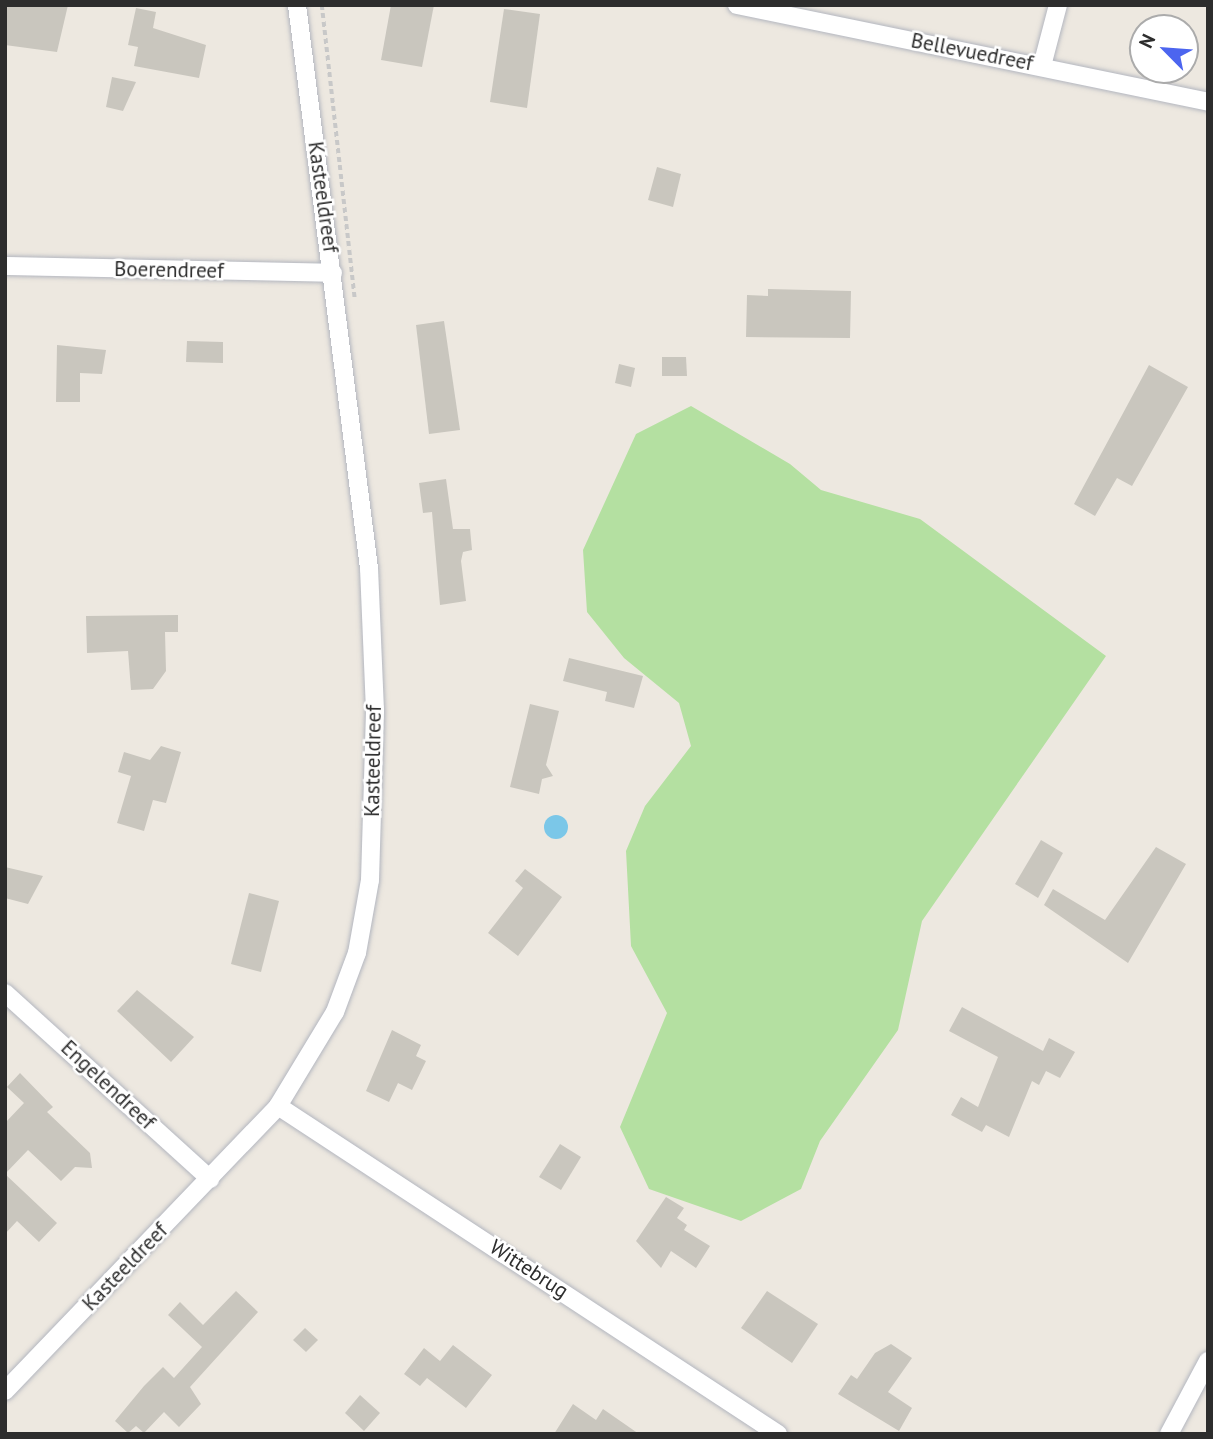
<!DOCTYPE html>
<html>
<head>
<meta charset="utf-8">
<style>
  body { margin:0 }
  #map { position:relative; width:1213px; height:1439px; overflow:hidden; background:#ede8e0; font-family:"PT Sans",sans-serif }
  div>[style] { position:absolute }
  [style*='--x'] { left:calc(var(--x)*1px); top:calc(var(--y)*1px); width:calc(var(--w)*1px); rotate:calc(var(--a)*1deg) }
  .green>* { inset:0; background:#b4e0a1 }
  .water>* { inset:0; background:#7bc7e8 }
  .round { border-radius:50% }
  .building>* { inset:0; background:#c9c6be }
  .path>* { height:3.5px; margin-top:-1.75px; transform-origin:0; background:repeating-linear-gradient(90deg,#c8c8c8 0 5px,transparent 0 8.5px) }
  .roads { filter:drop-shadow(0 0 2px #b3b6bf) drop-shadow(0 0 2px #b3b6bf) }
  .street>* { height:18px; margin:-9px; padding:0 9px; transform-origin:9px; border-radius:9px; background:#fff }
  span { translate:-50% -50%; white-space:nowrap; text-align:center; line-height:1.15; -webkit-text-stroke:5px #fff; paint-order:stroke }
  .street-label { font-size:21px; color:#2d2d2d }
  .frame { position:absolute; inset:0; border:7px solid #2d2d2d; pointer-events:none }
  .north { position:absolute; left:1129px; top:14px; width:70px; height:70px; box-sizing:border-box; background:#fff; border:2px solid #ababab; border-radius:50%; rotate:295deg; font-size:19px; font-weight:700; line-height:28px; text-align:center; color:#2d2d2d }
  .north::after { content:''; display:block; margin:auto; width:24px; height:32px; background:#4c65ef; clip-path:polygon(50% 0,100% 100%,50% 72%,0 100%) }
</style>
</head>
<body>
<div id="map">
  <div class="green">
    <div style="clip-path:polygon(691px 406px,790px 464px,821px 490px,920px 519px,1106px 656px,922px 921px,898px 1030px,820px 1141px,801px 1189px,741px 1221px,649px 1189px,620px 1127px,667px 1013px,631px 946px,626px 851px,645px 806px,691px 746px,679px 703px,624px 658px,587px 612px,583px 550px,636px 434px)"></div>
  </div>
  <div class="water">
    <div class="round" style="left:544px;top:815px;width:24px;height:24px"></div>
  </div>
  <div class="building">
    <div style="clip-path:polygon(5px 5px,68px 5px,57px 52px,5px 45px)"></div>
    <div style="clip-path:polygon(391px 5px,434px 5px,422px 67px,381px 60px)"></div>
    <div style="clip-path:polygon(136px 8px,156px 12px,153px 28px,206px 45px,199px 78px,134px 66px,138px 47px,128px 45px)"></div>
    <div style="clip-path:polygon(504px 9px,540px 14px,527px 108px,490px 102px)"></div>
    <div style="clip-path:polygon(112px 77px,136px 82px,123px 111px,106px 107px)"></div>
    <div style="clip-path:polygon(657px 167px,681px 174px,673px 207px,648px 200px)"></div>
    <div style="clip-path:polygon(768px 289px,851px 291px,850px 338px,746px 337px,747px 295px,768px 296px)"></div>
    <div style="clip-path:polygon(444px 321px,460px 430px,429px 434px,416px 325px)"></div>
    <div style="clip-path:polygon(187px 341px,223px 342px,223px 363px,186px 362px)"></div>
    <div style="clip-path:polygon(57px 345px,106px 350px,102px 374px,80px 373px,80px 402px,56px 402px)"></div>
    <div style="clip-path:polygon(662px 357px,686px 357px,687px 376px,662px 376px)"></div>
    <div style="clip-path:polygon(619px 364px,635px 368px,631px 387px,615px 383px)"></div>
    <div style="clip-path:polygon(1149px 365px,1188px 387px,1132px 486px,1117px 478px,1095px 516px,1074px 504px)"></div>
    <div style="clip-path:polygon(446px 479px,453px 529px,470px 529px,472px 550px,463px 552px,461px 561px,466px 601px,440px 605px,432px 512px,423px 513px,419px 483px)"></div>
    <div style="clip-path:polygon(178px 615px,178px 632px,165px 632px,166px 671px,153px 689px,131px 690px,128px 651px,87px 653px,86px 616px)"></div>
    <div style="clip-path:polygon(569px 658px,643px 676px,634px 708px,605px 701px,607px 692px,563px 681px)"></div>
    <div style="clip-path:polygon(530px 704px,559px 711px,546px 765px,553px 776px,542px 779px,539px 794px,510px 787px)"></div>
    <div style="clip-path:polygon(161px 746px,181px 752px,166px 803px,153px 800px,144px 831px,117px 823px,131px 776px,118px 772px,124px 752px,150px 760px)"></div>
    <div style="clip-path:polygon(1041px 840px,1063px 853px,1038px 898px,1015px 884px)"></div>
    <div style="clip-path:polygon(1156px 847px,1186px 864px,1128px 963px,1044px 905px,1053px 889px,1105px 920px)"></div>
    <div style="clip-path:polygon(5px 867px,43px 876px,28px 904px,5px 898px)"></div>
    <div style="clip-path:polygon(525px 869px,562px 897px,518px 956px,488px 933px,523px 888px,515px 881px)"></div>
    <div style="clip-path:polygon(249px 893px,279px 901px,261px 972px,231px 964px)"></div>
    <div style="clip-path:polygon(137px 990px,194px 1037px,171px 1062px,117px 1011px)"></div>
    <div style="clip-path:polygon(962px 1007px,1043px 1051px,1049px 1038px,1075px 1052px,1060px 1078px,1046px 1071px,1039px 1085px,1032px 1081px,1009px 1137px,986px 1125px,982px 1132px,951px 1115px,961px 1097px,978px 1107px,998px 1057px,949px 1031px)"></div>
    <div style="clip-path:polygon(392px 1030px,421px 1045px,416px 1056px,426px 1061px,412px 1090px,398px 1083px,389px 1102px,366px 1091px)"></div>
    <div style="clip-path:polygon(20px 1073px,53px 1107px,47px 1112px,90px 1153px,92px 1168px,75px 1167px,61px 1181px,28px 1150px,5px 1174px,5px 1123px,24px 1103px,7px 1087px)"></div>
    <div style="clip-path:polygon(560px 1144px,581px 1157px,561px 1190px,539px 1177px)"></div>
    <div style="clip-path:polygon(5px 1174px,57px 1223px,39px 1242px,17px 1221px,5px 1234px)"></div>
    <div style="clip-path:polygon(666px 1197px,684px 1208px,677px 1218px,687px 1225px,684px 1230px,710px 1246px,696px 1268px,671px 1251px,661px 1268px,636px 1241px)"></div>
    <div style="clip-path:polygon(236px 1291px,258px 1312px,190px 1387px,201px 1404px,179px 1427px,164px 1412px,144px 1433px,136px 1426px,128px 1433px,115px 1421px,144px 1386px,163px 1367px,174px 1378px,202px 1347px,168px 1315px,180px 1302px,203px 1325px)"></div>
    <div style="clip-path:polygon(767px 1291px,818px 1324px,792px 1363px,741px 1328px)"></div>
    <div style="clip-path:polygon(305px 1328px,318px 1340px,306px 1352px,293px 1340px)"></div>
    <div style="clip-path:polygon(891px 1344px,912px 1358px,888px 1392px,912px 1408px,899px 1431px,838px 1394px,851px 1375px,857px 1379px,875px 1353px)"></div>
    <div style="clip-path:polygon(453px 1345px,492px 1375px,466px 1408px,427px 1378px,420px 1386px,404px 1374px,424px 1348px,440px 1361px)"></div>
    <div style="clip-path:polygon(360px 1395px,380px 1413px,364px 1431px,345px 1413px)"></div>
    <div style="clip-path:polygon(573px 1404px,596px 1420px,603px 1409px,639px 1434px,554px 1434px)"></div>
  </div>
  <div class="path">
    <div style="--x:322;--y:5;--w:296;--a:83.6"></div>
  </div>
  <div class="roads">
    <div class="street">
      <div style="--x:737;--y:5;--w:481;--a:11.6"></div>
      <div style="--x:1042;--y:66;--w:63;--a:-75.3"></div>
      <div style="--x:5;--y:266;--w:328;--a:1.2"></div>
      <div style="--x:5;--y:993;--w:277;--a:42.2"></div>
      <div style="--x:278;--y:1106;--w:598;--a:33.26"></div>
      <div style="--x:5;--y:1391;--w:395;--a:-46.2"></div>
      <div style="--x:278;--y:1106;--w:110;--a:-58.8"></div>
      <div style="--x:335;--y:1012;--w:63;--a:-69.6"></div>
      <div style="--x:357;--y:953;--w:74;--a:-79.9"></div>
      <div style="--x:370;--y:880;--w:169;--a:-88.3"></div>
      <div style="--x:375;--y:711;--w:143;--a:-92.4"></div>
      <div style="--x:369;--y:568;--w:568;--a:-97.29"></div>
      <div style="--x:1169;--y:1434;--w:83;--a:-61.9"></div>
    </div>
  </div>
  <div class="street-label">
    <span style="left:972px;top:52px;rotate:11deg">Bellevuedreef</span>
    <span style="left:323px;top:197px;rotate:82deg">Kasteeldreef</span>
    <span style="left:169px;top:270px;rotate:1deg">Boerendreef</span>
    <span style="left:373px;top:761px;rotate:-89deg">Kasteeldreef</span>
    <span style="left:108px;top:1085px;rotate:43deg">Engelendreef</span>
    <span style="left:125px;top:1267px;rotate:-46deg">Kasteeldreef</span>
    <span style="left:529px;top:1269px;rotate:33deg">Wittebrug</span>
  </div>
  <div class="frame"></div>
  <div class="north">N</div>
</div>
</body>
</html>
